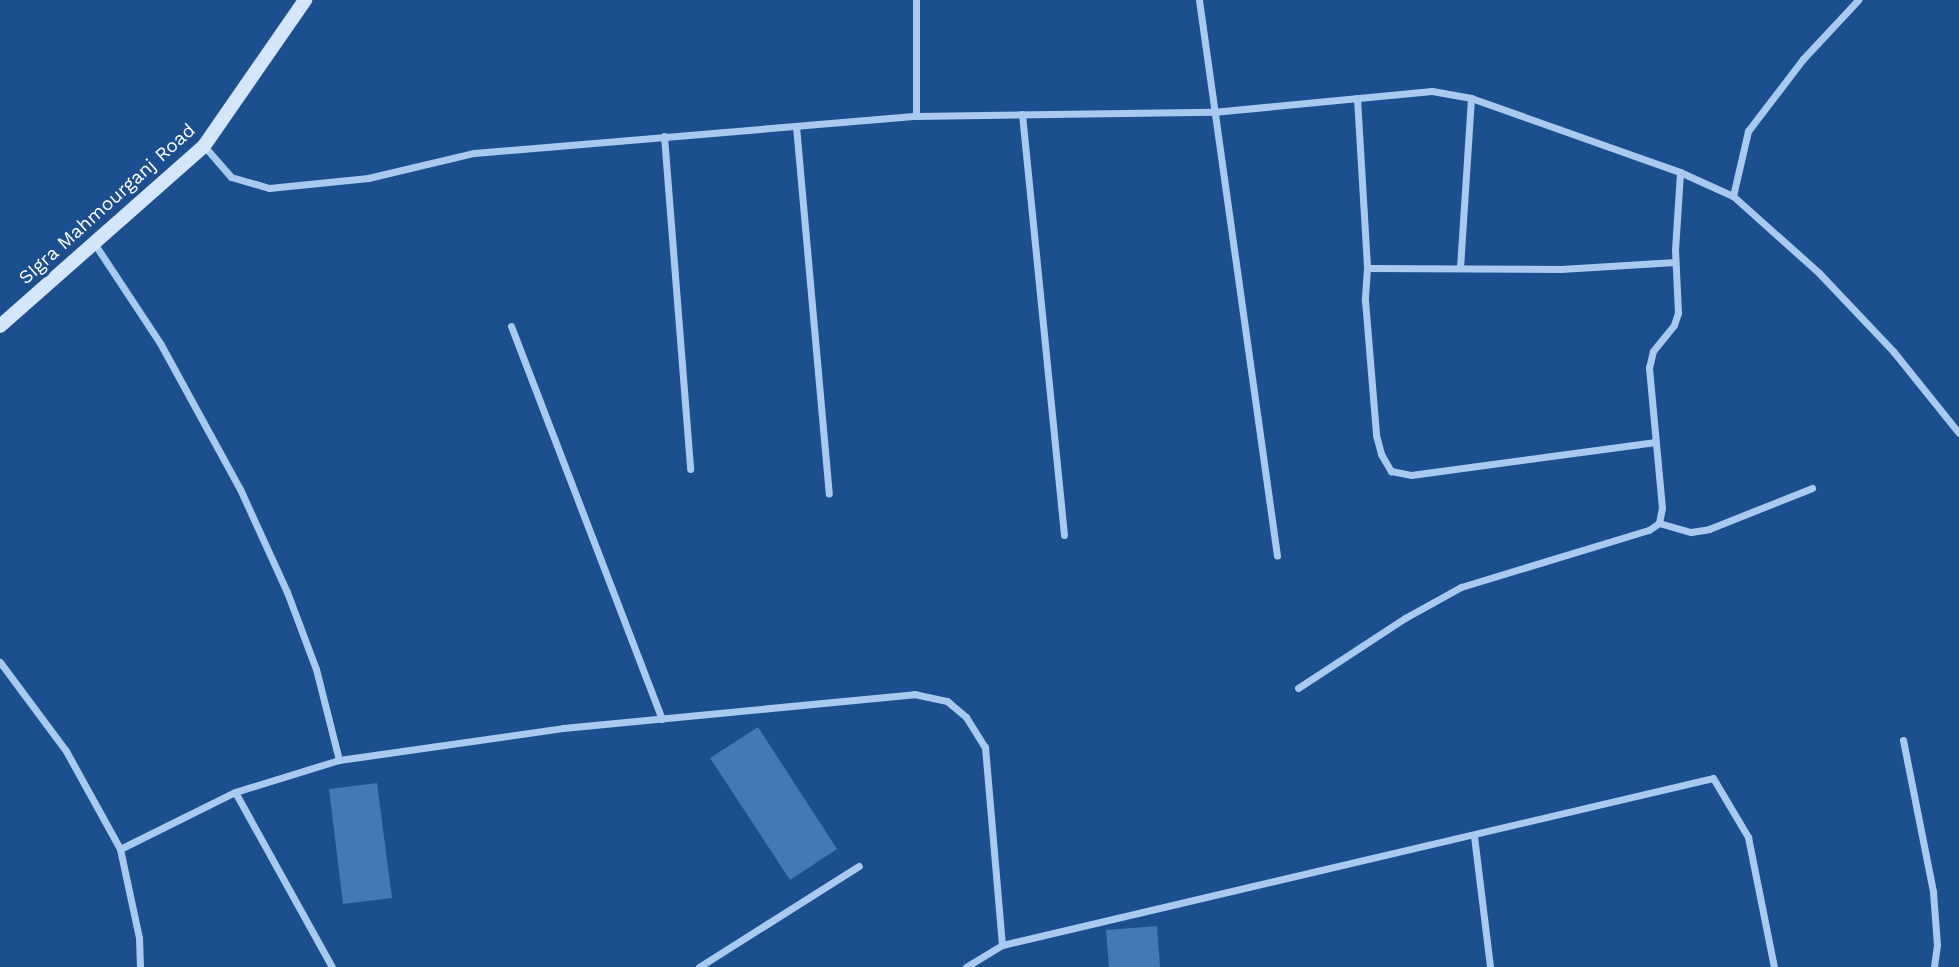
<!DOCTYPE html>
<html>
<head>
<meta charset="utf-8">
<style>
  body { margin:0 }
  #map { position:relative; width:1959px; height:967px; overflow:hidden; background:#1b4f8f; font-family:"Work Sans",sans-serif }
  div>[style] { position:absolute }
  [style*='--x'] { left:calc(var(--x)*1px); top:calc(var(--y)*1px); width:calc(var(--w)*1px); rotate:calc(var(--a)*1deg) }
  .building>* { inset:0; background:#4478b7 }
  .street>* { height:7px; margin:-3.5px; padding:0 3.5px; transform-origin:3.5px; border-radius:3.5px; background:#a9c9ee }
  .secondary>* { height:14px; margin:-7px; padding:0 7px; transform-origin:7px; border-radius:7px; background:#d6e6fa }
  span { translate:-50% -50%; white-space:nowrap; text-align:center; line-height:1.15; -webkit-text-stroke:7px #1b4f8f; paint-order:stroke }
  .street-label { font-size:19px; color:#fff }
</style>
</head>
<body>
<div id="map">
  <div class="building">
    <div style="clip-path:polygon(758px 727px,837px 849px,790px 880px,710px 758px)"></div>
    <div style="clip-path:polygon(377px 783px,392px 898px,343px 904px,329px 789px)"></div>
    <div style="clip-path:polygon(1157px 926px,1160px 967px,1109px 967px,1106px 930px)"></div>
  </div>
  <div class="street">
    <div style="--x:916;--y:0;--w:116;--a:90"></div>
    <div style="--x:1199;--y:0;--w:561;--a:82.01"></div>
    <div style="--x:1357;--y:98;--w:170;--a:86.6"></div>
    <div style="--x:1367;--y:268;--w:32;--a:94"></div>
    <div style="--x:1365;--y:300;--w:135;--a:85.3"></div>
    <div style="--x:1376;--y:435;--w:20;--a:75"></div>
    <div style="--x:1381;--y:454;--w:20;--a:60"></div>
    <div style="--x:1391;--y:471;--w:20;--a:11"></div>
    <div style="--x:1411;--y:475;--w:245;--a:-7.7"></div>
    <div style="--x:1022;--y:114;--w:423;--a:84.3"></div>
    <div style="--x:796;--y:126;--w:369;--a:84.9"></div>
    <div style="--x:664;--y:136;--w:334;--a:85.5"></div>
    <div style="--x:204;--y:146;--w:41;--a:48.9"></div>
    <div style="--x:231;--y:177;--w:40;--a:16"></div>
    <div style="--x:269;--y:188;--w:100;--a:-5.8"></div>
    <div style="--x:368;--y:178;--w:109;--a:-13.3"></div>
    <div style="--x:474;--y:153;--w:444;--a:-4.8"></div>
    <div style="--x:916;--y:116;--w:297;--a:-0.8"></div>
    <div style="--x:1213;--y:112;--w:220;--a:-5.5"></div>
    <div style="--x:1432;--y:91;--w:40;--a:10"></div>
    <div style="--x:1471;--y:98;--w:222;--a:19.5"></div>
    <div style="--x:1680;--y:172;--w:58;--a:24.4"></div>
    <div style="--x:1733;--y:196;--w:115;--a:41.8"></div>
    <div style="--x:1819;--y:273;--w:108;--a:46.5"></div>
    <div style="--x:1893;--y:351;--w:105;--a:51.2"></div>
    <div style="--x:1733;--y:196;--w:67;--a:-77"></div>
    <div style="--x:1748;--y:131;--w:91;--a:-52.6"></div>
    <div style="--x:1803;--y:59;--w:81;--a:-47"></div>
    <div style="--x:94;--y:243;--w:120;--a:56.6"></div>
    <div style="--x:160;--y:343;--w:166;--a:61.3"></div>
    <div style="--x:240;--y:489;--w:113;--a:65.5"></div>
    <div style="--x:287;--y:592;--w:82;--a:69.4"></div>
    <div style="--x:316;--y:669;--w:94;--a:75.8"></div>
    <div style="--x:339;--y:760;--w:109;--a:162.9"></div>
    <div style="--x:235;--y:792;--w:200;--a:61"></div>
    <div style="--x:1367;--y:268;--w:194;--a:0.3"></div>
    <div style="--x:1561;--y:269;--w:114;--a:-3.5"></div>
    <div style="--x:1460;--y:268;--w:170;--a:-86.3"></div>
    <div style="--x:511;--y:326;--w:421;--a:69"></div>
    <div style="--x:1659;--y:523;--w:33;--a:16"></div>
    <div style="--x:1691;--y:532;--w:18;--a:-9"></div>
    <div style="--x:1709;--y:529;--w:111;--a:-21.7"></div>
    <div style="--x:0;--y:662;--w:111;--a:53.4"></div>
    <div style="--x:66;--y:751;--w:112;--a:61.1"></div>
    <div style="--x:120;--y:849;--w:91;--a:77.9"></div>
    <div style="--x:139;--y:938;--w:29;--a:88"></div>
    <div style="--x:1298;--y:688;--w:128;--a:-33.2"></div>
    <div style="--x:1405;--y:618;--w:64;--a:-29"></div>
    <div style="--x:1461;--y:587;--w:196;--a:-16.9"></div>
    <div style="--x:1649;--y:530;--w:12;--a:-35"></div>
    <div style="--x:1659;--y:523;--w:15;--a:-79"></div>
    <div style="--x:1662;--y:508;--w:141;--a:-95.3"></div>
    <div style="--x:1649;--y:368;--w:17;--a:-77"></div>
    <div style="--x:1653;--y:351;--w:33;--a:-51"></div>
    <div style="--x:1674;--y:325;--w:13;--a:-72"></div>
    <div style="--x:1678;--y:313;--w:63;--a:-92.7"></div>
    <div style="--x:1675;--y:250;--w:78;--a:-86.3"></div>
    <div style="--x:1903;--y:740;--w:155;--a:78.8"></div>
    <div style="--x:1933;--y:892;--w:53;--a:85.7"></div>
    <div style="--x:1937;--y:945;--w:22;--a:98"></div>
    <div style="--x:339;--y:760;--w:226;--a:-8.1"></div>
    <div style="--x:563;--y:728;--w:353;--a:-5.5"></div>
    <div style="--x:914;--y:694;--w:34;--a:12"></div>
    <div style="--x:947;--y:701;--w:25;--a:40"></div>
    <div style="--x:966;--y:717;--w:36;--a:58"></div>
    <div style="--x:985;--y:747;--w:199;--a:85.1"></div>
    <div style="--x:1474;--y:836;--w:132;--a:83"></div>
    <div style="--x:120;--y:849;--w:128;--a:-26.4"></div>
    <div style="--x:699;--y:967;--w:189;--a:-32.3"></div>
    <div style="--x:966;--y:967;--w:42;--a:-31.4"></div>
    <div style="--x:1002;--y:945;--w:730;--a:-13.22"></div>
    <div style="--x:1713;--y:778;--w:69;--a:59.3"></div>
    <div style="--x:1748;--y:837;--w:133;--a:78.7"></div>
  </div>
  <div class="secondary">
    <div style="--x:0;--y:326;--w:272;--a:-41.4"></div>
    <div style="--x:204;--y:146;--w:178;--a:-55.3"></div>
  </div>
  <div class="street-label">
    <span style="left:107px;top:204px;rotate:-42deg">SIgra Mahmourganj Road</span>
  </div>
</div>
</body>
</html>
